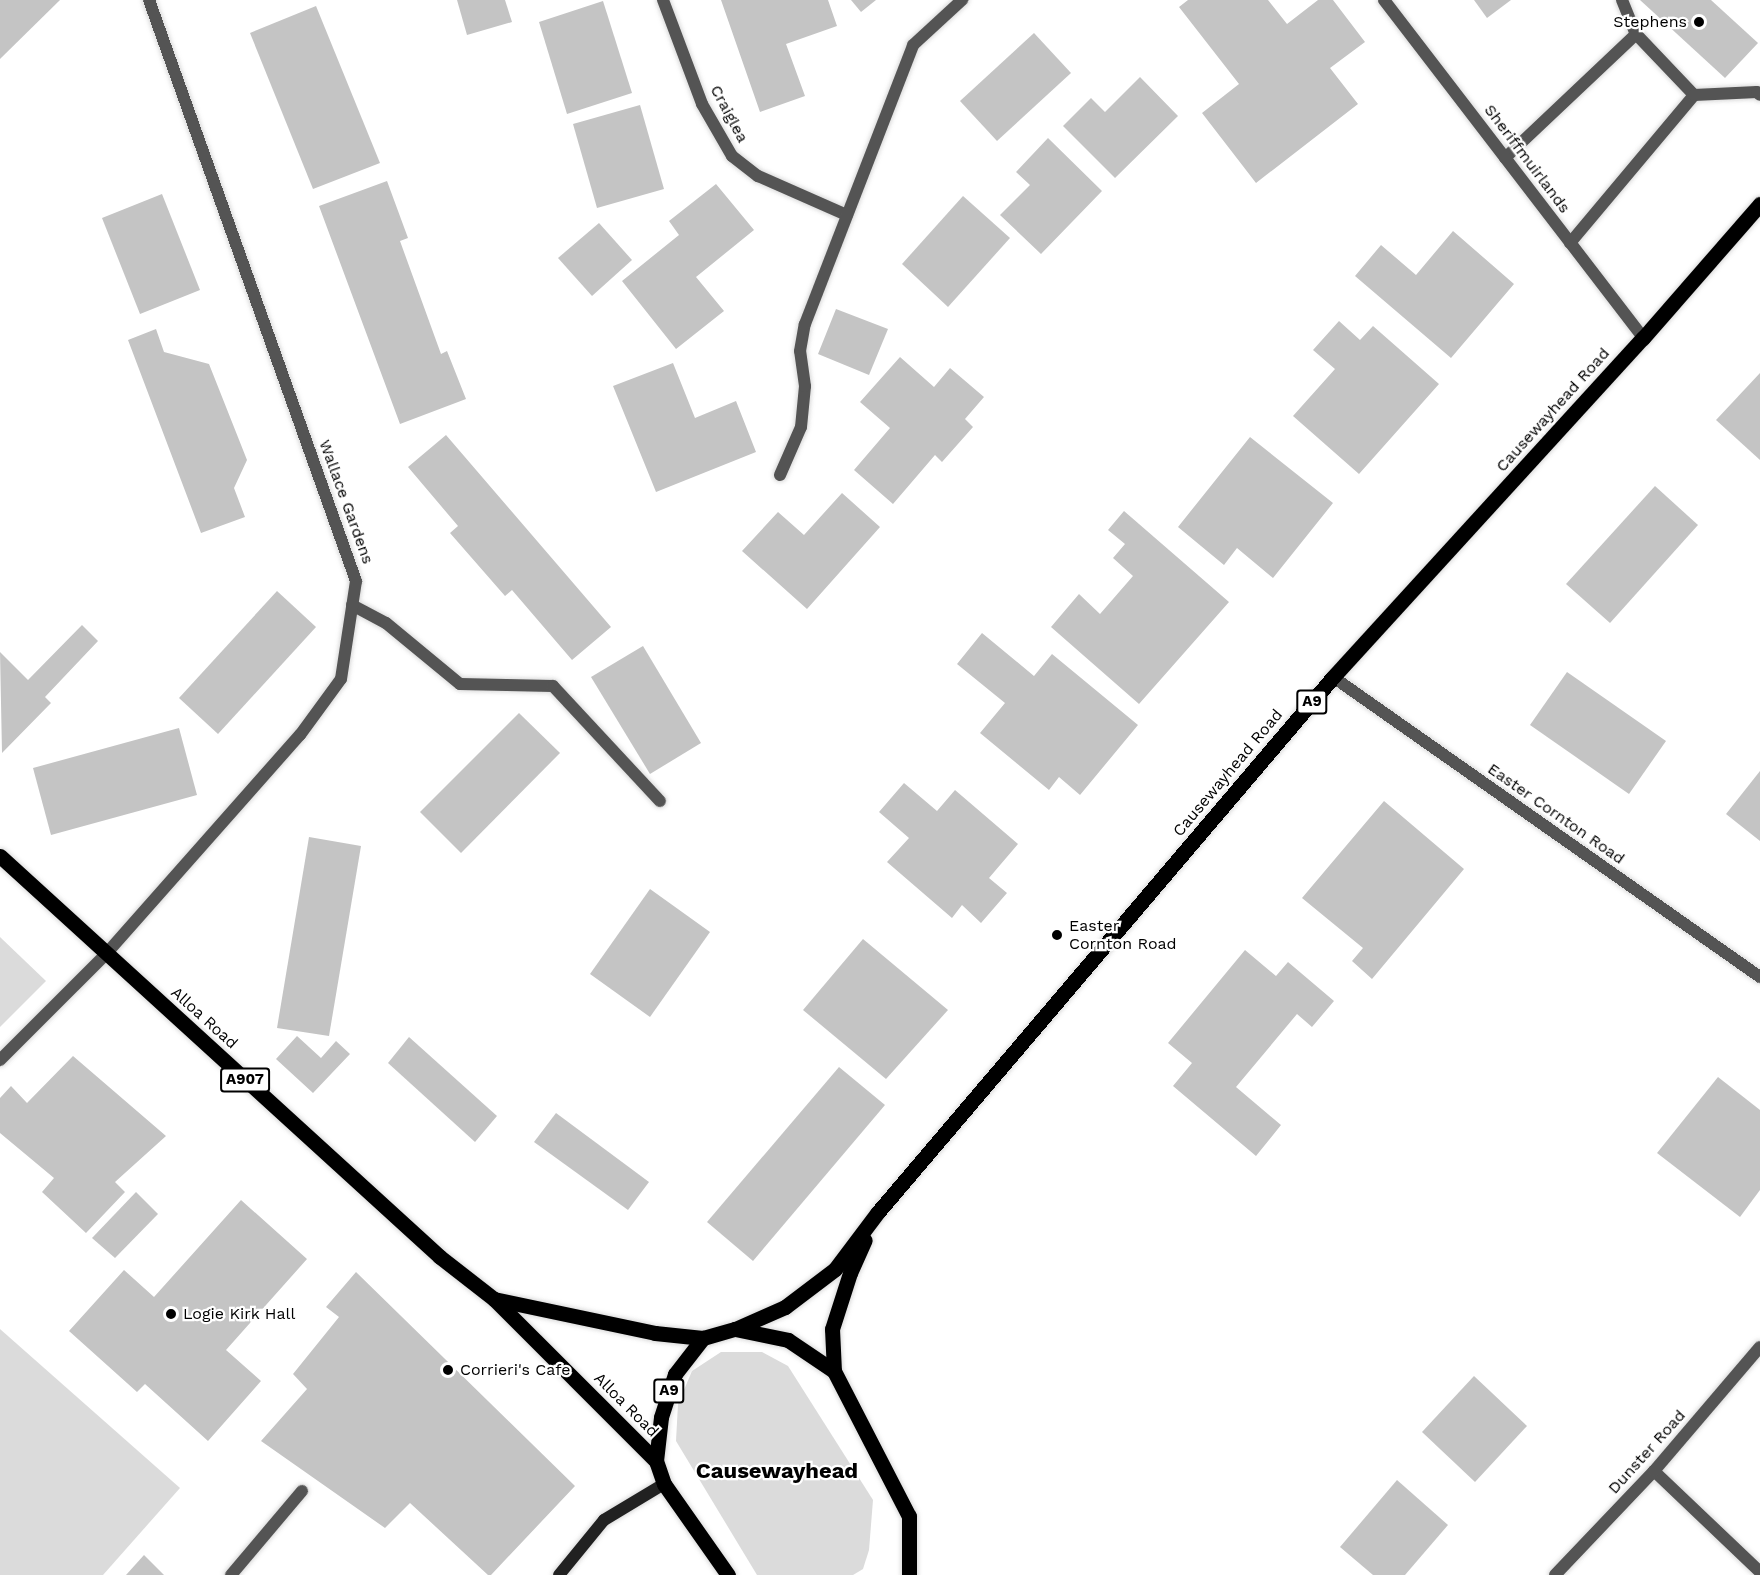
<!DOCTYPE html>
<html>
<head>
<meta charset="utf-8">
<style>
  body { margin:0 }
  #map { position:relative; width:1760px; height:1575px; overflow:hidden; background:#fff; font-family:"Work Sans",sans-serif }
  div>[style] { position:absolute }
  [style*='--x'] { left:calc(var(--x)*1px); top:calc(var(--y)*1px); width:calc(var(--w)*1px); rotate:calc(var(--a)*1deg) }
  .green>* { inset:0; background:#dbdbdb }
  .building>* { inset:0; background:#c4c4c4 }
  .roads { filter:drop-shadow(0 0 2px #dbdbdb) drop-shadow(0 0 2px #dbdbdb) }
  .lane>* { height:12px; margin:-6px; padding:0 6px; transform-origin:6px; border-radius:6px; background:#545454 }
  .street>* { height:12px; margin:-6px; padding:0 6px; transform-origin:6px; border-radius:6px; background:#545454 }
  .secondary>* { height:12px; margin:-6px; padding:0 6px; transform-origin:6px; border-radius:6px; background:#212121 }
  .primary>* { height:15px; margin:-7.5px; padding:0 7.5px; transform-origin:7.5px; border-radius:7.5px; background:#000 }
  .dots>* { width:16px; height:16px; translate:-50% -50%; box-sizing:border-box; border:3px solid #fff; border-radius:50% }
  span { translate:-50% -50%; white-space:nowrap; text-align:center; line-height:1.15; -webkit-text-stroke:4.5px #fff; paint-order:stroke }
  .shield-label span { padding:2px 4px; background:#fff; border:2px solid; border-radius:4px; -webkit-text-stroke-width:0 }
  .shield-label { font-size:15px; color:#000; font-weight:700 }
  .poi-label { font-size:16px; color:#000 }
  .right { translate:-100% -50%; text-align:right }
  .left { translate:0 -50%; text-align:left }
  .street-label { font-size:16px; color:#000 }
  .district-label { font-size:22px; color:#000; font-weight:700 }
</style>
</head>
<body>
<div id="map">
  <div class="green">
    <div style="clip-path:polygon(0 937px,46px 981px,0 1027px)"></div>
    <div style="clip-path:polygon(0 1329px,180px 1488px,103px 1575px,0 1575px)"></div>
    <div style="clip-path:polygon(721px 1352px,762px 1352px,788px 1366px,873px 1500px,869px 1550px,863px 1569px,853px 1575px,757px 1575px,676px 1441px,678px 1404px,692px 1371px)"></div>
  </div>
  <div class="building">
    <div style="clip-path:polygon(0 0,60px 0,0 59px)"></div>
    <div style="clip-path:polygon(457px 0,505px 0,512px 22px,467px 35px)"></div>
    <div style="clip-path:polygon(721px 0,828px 0,837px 26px,786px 44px,805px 96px,760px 112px)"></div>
    <div style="clip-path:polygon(851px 0,876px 0,861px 12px)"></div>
    <div style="clip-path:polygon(1188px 0,1268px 0,1287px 24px,1318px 0,1333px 0,1365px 42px,1330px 68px,1358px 104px,1256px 183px,1202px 113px,1239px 84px,1179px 7px)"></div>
    <div style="clip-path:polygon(1474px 0,1511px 0,1487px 18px)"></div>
    <div style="clip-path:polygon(1640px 0,1711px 0,1758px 43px,1725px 78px)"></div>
    <div style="clip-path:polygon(603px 1px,632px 93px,567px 114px,539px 22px)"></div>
    <div style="clip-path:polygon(316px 6px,380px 163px,313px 189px,250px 33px)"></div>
    <div style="clip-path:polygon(1034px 33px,1071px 73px,997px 141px,960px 101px)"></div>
    <div style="clip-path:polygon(1140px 77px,1178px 116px,1115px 178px,1063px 126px,1091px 98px,1105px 112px)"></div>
    <div style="clip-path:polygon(640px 105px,664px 189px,597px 208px,573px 124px)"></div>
    <div style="clip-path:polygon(1048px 138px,1102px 191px,1041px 254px,1000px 215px,1030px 185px,1016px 172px)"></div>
    <div style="clip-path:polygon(387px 181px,408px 238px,400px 241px,441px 354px,447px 351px,466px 399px,400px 424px,319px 206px)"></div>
    <div style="clip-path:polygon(716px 184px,754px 230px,696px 277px,724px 311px,676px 349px,622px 281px,679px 235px,669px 221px)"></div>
    <div style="clip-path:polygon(162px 194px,200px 290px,140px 314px,102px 218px)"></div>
    <div style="clip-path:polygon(963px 196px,1010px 238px,948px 307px,902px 264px)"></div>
    <div style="clip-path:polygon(599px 223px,632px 260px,592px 296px,558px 258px)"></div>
    <div style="clip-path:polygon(1453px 231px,1514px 284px,1451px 358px,1355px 276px,1381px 245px,1416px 275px)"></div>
    <div style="clip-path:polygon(836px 309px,888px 329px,869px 375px,818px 354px)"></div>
    <div style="clip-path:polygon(1339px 321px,1360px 340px,1373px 326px,1439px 384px,1359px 474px,1293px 416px,1335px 369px,1313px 350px)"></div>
    <div style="clip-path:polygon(156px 329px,164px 352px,209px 364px,247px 460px,234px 488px,245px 517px,201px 533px,128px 340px)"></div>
    <div style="clip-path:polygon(900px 357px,934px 387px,950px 368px,984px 397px,965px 419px,973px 427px,942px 462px,935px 455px,893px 504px,854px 470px,890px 428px,860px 402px)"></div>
    <div style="clip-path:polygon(673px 363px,695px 418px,736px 401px,756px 452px,656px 492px,613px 386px)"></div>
    <div style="clip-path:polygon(1760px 373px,1760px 460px,1716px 420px)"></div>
    <div style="clip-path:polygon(446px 435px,611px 627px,572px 660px,512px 590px,505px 596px,450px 533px,458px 526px,408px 467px)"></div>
    <div style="clip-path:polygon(1250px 437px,1333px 503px,1273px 578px,1237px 548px,1224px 565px,1178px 527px)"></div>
    <div style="clip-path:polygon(1655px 486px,1698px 525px,1610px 623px,1566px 584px)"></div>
    <div style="clip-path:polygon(842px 493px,880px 527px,807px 609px,742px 551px,778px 512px,804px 535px)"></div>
    <div style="clip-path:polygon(1124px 511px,1229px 602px,1139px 704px,1051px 627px,1079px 594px,1100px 614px,1133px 576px,1113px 558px,1125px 544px,1108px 530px)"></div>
    <div style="clip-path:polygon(277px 591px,316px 627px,218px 734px,179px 698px)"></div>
    <div style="clip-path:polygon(82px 625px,98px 641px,45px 697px,51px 703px,2px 753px,0 652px,28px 680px)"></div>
    <div style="clip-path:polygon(982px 633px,1034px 676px,1052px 654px,1138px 725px,1080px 795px,1059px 777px,1049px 790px,980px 733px,1005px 703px,957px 664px)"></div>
    <div style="clip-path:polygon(643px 646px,701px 743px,650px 774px,591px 677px)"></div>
    <div style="clip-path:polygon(1567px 672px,1666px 741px,1629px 794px,1530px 725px)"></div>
    <div style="clip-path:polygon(519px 713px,560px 753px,461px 853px,420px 812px)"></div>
    <div style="clip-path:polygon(179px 728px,197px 795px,51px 835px,33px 768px)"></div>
    <div style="clip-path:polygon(1760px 771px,1760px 841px,1726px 814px)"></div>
    <div style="clip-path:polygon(904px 783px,937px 811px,955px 790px,1018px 844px,989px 878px,1007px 893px,981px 923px,962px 905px,952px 918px,887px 862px,909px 838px,879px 812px)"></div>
    <div style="clip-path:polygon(1384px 801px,1464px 869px,1372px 979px,1352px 961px,1363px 948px,1302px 898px)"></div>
    <div style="clip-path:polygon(309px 837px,361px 846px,329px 1036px,277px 1028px)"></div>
    <div style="clip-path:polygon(650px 889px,710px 932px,650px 1017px,590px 974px)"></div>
    <div style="clip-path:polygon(863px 939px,948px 1010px,886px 1079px,803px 1010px)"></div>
    <div style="clip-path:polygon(1245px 950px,1276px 976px,1288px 962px,1334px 1001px,1312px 1027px,1297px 1014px,1236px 1087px,1281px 1125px,1256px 1156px,1173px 1086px,1192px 1063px,1168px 1043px)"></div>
    <div style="clip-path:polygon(297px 1036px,321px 1058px,336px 1041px,350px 1054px,313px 1093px,276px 1059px)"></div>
    <div style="clip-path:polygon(409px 1037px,497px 1116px,475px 1142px,388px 1063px)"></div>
    <div style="clip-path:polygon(73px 1056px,166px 1136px,115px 1182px,125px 1192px,86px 1233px,42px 1192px,54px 1178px,0 1133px,0 1098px,11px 1086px,27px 1103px)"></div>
    <div style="clip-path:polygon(839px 1067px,885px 1105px,753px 1261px,707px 1222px)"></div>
    <div style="clip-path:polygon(1718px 1077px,1760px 1110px,1760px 1190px,1740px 1217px,1657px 1153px)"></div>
    <div style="clip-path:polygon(556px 1113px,649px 1182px,628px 1210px,534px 1142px)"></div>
    <div style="clip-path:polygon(136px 1192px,158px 1214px,115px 1258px,92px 1238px)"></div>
    <div style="clip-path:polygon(241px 1200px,307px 1259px,226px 1350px,261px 1381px,208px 1441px,145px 1384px,137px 1392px,69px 1331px,124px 1270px,154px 1297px)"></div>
    <div style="clip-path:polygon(356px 1272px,575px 1486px,491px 1575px,488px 1575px,410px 1503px,385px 1528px,261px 1441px,307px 1389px,293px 1374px,339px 1317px,326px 1307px)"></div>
    <div style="clip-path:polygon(1474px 1376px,1527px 1426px,1475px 1482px,1422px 1432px)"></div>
    <div style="clip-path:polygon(1397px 1480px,1448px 1525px,1405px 1575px,1373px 1575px,1340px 1547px)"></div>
    <div style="clip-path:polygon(144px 1555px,164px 1575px,126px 1575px)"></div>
  </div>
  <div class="roads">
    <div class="lane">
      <div style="--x:1622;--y:0;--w:37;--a:68"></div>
      <div style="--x:1636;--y:34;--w:84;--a:46.4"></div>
      <div style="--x:1505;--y:158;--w:180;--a:-43.4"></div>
      <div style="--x:1570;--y:243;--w:193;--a:-50"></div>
      <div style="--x:1694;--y:95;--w:63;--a:-2.7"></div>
      <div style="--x:1757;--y:92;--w:4;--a:45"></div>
    </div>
    <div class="street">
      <div style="--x:663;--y:0;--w:111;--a:69.4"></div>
      <div style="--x:702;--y:104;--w:60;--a:60"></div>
      <div style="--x:732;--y:156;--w:33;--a:38"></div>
      <div style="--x:758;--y:176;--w:97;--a:23.7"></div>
      <div style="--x:1384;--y:0;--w:426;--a:52.5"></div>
      <div style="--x:780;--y:475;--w:52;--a:-66.4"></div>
      <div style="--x:801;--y:427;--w:41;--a:-84.4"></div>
      <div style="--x:805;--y:386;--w:35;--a:-98"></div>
      <div style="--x:800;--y:351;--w:27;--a:-80"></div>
      <div style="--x:805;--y:324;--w:299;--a:-68.8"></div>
      <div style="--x:913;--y:45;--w:67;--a:-42.6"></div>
      <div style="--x:352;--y:605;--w:38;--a:28"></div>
      <div style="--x:386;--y:623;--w:96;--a:39.5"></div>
      <div style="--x:460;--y:684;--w:93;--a:1.2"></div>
      <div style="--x:553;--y:686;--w:157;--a:47.1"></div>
      <div style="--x:1333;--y:677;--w:522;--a:35.09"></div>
      <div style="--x:0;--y:1060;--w:150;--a:-45"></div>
      <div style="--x:106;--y:954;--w:293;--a:-48.5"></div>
      <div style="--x:300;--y:735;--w:69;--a:-53.8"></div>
      <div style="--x:341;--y:679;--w:99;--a:-81.3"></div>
      <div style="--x:356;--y:581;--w:617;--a:-109.61"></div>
      <div style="--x:1654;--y:1471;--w:146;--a:43.6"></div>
      <div style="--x:231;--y:1575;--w:110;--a:-49.8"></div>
      <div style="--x:1555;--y:1575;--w:144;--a:-46.4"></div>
      <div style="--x:1654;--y:1471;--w:163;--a:-49.5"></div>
    </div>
    <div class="secondary">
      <div style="--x:559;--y:1575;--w:71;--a:-50.7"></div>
      <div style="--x:604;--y:1520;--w:70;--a:-31"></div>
    </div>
    <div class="primary">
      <div style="--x:0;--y:856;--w:595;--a:42.34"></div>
      <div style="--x:440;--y:1257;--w:68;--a:37.9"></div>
      <div style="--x:494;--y:1299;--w:229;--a:45"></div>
      <div style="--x:494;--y:1299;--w:165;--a:11.9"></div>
      <div style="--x:655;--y:1333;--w:48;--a:5.9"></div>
      <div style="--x:735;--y:1329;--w:55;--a:-23.7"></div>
      <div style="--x:785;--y:1307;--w:63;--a:-37.2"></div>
      <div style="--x:835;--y:1269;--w:71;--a:-53"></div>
      <div style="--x:878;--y:1212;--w:702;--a:-49.62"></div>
      <div style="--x:1333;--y:677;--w:459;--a:-47.6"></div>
      <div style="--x:1643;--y:338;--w:178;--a:-48.9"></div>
      <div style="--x:834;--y:1371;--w:42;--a:-92.7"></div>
      <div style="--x:832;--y:1329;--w:59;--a:-72.2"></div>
      <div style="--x:850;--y:1273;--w:36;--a:-66"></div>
      <div style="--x:728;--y:1575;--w:111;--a:-125.1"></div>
      <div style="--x:664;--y:1484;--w:24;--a:-109"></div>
      <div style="--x:656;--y:1461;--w:44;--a:-83.5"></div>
      <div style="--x:661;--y:1417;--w:45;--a:-72"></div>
      <div style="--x:675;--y:1374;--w:46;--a:-52.1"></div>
      <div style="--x:703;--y:1338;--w:33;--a:-16"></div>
      <div style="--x:735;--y:1329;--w:54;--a:11.7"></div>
      <div style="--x:788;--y:1340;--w:55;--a:34"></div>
      <div style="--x:834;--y:1371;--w:163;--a:62.7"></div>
      <div style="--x:909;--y:1516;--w:59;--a:90"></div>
    </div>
  </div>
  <div class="dots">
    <div style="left:1699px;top:22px;background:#000"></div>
    <div style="left:1057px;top:935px;background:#000"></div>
    <div style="left:171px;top:1314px;background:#000"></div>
    <div style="left:448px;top:1370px;background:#000"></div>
  </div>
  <div class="shield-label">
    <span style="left:1312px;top:702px">A9</span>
    <span style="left:245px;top:1080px">A907</span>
    <span style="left:669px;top:1391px">A9</span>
  </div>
  <div class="poi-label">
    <span class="right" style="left:1687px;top:22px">Stephens</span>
    <span class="left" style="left:1069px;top:935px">Easter<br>Cornton Road</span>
    <span class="left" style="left:183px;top:1314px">Logie Kirk Hall</span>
    <span class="left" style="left:460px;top:1370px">Corrieri's Cafe</span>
  </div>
  <div class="street-label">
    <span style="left:729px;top:114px;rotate:62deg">Craiglea</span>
    <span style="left:1527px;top:159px;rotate:53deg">Sheriffmuirlands</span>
    <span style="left:1553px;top:410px;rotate:-48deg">Causewayhead Road</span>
    <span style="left:346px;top:502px;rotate:70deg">Wallace Gardens</span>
    <span style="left:1228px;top:773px;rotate:-50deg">Causewayhead Road</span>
    <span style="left:1556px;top:814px;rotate:35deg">Easter Cornton Road</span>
    <span style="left:204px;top:1018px;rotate:42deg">Alloa Road</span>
    <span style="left:626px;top:1405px;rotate:45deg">Alloa Road</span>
    <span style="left:1647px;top:1452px;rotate:-48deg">Dunster Road</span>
  </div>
  <div class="district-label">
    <span style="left:777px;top:1471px">Causewayhead</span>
  </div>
</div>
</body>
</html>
